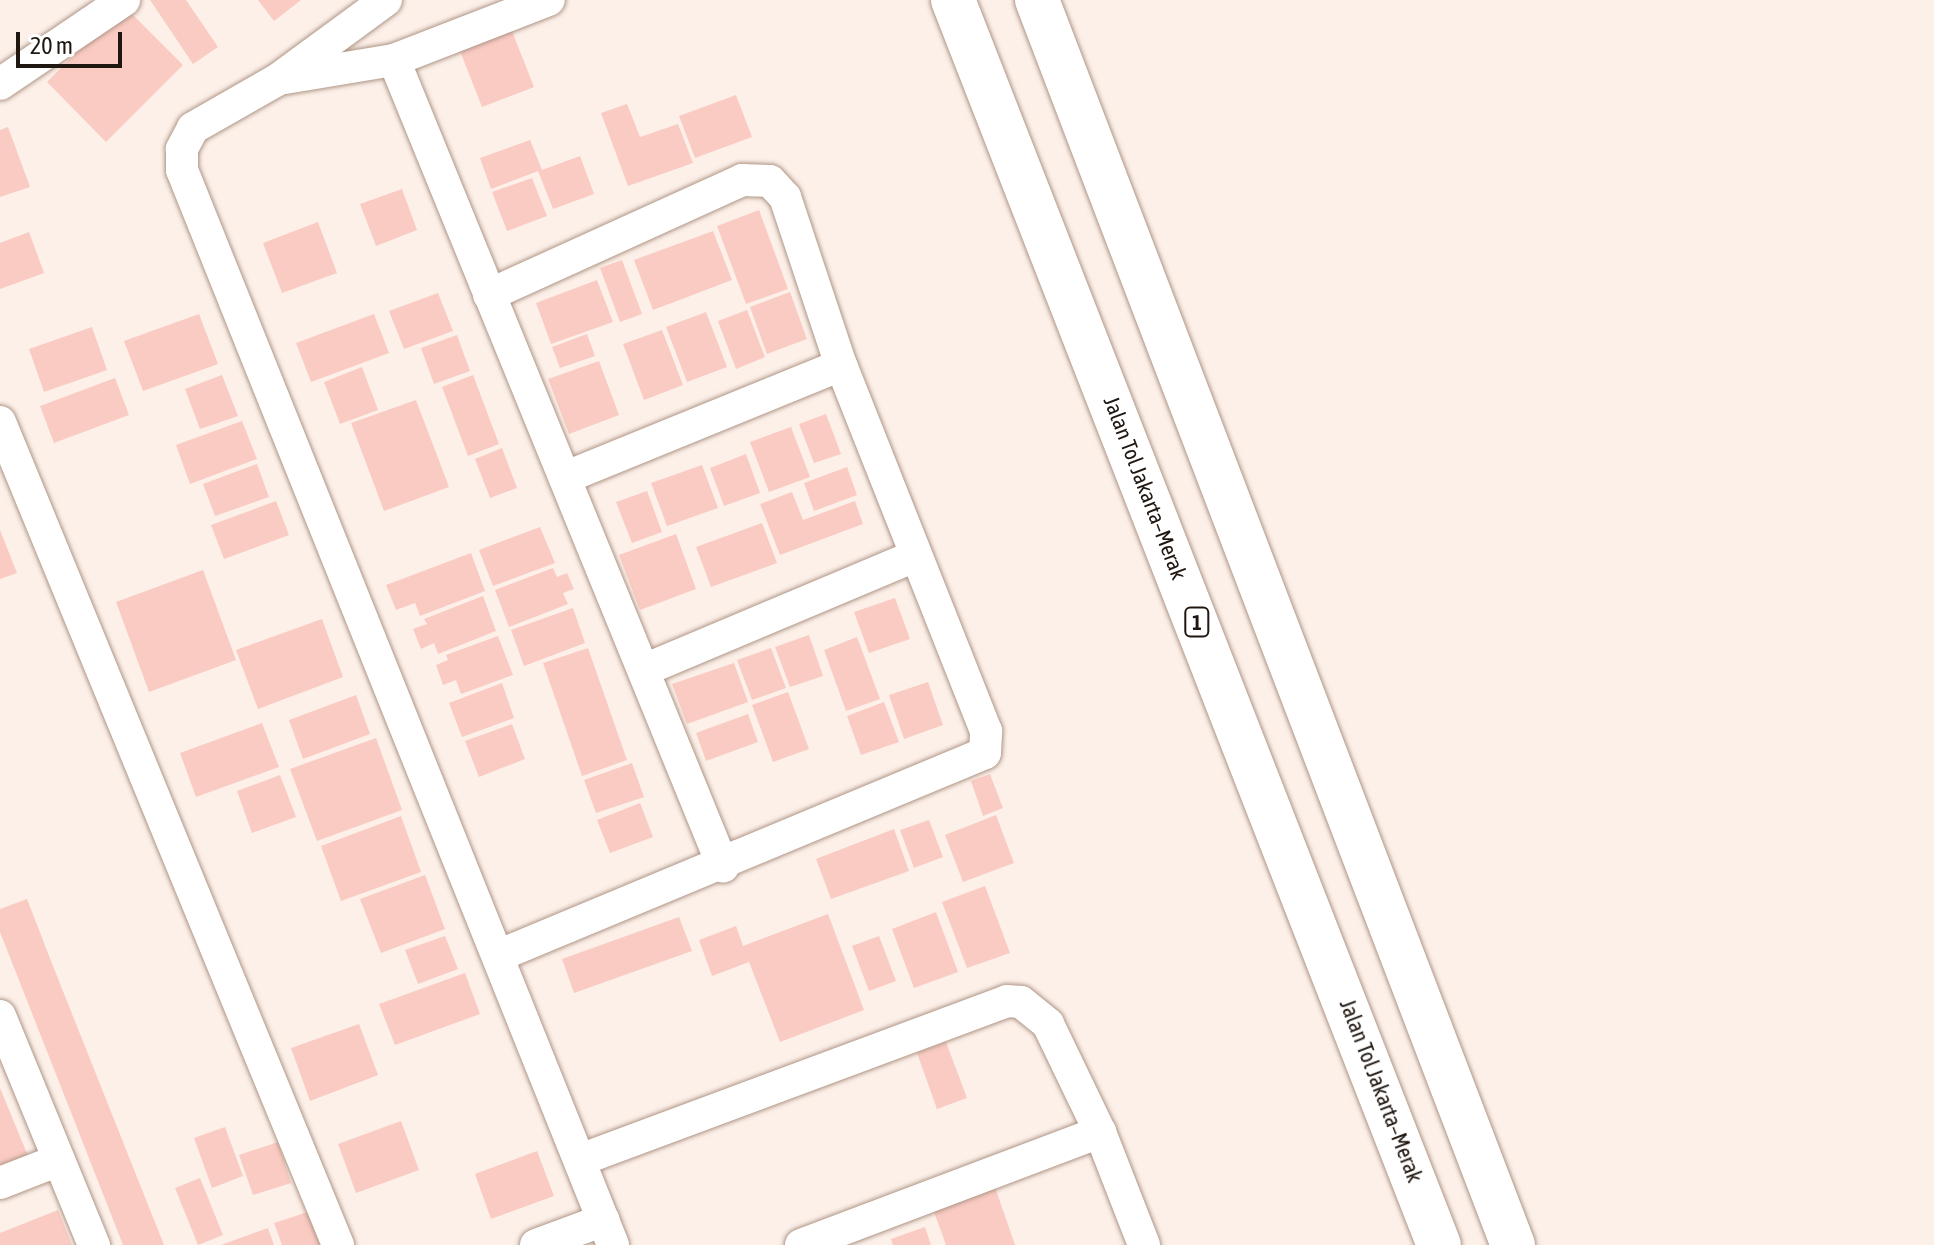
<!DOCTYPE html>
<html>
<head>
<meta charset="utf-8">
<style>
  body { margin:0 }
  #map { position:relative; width:1934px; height:1245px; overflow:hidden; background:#fcf0e9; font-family:"Asap Condensed",sans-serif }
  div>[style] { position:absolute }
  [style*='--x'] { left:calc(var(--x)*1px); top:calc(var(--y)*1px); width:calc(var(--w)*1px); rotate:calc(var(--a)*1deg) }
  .building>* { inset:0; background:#facbc3 }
  .roads { filter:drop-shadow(0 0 2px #af9585) drop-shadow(0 0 2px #af9585) }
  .minor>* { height:32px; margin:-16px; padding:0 16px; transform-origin:16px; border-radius:16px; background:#fff }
  .motorway>* { height:44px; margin:-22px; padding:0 22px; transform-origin:22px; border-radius:22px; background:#fff }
  span { translate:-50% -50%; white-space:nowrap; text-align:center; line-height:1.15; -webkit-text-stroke:6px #fff; paint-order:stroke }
  .shield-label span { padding:2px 6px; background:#fff; border:2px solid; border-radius:6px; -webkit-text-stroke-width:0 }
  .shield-label { font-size:20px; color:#211711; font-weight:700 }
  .street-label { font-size:22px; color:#211711 }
  .scale { position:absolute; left:16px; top:32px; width:106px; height:36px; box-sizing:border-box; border:4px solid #211711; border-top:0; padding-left:10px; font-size:24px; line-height:28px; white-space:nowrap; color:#211711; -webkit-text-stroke:6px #fff; paint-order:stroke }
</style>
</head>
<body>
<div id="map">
  <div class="building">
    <div style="clip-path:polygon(150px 0,186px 0,218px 47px,193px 64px)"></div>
    <div style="clip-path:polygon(258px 0,301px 0,274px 21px)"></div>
    <div style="clip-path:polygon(123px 5px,183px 65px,106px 142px,47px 82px)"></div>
    <div style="clip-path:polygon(512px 31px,534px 87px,482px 107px,460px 51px)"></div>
    <div style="clip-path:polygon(736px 95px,752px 137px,695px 158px,679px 116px)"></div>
    <div style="clip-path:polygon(627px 104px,640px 137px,678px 124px,693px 163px,628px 186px,601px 113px)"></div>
    <div style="clip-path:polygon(8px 127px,30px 187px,0 197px,0 130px)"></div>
    <div style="clip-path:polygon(530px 140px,542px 170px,580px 156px,594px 194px,553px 209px,538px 171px,491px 189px,480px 158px)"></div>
    <div style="clip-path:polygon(532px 178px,547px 216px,507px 231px,492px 192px)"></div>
    <div style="clip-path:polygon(402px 189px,417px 230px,376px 246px,360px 204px)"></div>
    <div style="clip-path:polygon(759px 210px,788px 289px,746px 304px,717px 226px)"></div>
    <div style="clip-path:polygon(318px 222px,337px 273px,282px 293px,263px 243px)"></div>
    <div style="clip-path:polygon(713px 231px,732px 280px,653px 310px,634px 260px)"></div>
    <div style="clip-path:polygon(29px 232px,44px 273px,0 289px,0 243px)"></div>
    <div style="clip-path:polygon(622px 260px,642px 314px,620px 322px,600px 268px)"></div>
    <div style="clip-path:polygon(597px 280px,613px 322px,551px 344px,536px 303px)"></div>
    <div style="clip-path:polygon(790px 292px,807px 339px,767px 354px,750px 307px)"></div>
    <div style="clip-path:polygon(438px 293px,453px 331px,404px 349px,389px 311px)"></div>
    <div style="clip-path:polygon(747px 310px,765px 357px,736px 369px,718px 321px)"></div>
    <div style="clip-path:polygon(706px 312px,727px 367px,687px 382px,666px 327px)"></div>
    <div style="clip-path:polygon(199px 314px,218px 364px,143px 391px,124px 341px)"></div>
    <div style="clip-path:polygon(374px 314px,389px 353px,311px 382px,296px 343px)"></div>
    <div style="clip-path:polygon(92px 327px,107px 370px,44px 392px,29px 349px)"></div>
    <div style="clip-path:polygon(662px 330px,683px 385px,644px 400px,623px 344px)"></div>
    <div style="clip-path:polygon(587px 334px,595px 356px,560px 368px,552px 347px)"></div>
    <div style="clip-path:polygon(457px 335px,470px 371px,434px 384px,421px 348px)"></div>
    <div style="clip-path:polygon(599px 361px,619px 415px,569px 434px,548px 379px)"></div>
    <div style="clip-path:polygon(362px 367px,378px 410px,340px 424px,324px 382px)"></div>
    <div style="clip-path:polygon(222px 375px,238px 416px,200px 429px,185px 389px)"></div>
    <div style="clip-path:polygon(473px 375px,499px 444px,468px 456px,442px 387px)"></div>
    <div style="clip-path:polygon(115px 378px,129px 415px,54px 443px,40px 406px)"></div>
    <div style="clip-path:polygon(416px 400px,449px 487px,384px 511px,351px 423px)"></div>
    <div style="clip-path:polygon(826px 414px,841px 454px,814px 463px,799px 424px)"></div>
    <div style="clip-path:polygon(242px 421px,257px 459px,190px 484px,176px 445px)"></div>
    <div style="clip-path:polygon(791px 427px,810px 477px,769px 492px,750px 442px)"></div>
    <div style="clip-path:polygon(502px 448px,517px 488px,490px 498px,475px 459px)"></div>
    <div style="clip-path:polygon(746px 454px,760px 493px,724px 506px,710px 468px)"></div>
    <div style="clip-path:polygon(257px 464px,269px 497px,215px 516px,203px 484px)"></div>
    <div style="clip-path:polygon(702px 465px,718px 508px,667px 526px,651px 483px)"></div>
    <div style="clip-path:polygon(847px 467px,857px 495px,814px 511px,804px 483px)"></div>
    <div style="clip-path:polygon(647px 491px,662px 532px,632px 543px,616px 502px)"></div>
    <div style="clip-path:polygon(792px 492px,803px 520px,855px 501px,863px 524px,780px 555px,760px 504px)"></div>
    <div style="clip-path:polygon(276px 501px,289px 535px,224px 559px,211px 525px)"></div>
    <div style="clip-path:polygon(762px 523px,777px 563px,711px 587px,696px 547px)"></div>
    <div style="clip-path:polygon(540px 527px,555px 563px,493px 586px,479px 550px)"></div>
    <div style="clip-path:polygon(0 530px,17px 573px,0 579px)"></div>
    <div style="clip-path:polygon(676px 534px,696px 589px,640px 610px,619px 555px)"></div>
    <div style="clip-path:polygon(471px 553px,485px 591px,420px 616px,415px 603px,396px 610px,386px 585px)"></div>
    <div style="clip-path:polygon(553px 568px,557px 577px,567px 573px,574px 589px,563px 593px,568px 604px,509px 627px,495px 590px)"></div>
    <div style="clip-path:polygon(203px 570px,236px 660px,149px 692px,116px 602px)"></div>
    <div style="clip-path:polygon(483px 596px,496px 631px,438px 654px,434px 643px,421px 649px,413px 629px,427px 624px,424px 619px)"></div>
    <div style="clip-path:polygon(895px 598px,910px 639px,869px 653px,854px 612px)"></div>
    <div style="clip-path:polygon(573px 608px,585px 643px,524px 666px,511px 630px)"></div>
    <div style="clip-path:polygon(322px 619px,343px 677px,258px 709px,236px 650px)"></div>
    <div style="clip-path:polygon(809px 635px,823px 676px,790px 687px,775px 647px)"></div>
    <div style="clip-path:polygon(498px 636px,513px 675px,461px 694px,456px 680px,443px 685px,436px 665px,448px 660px,446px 655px)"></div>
    <div style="clip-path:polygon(857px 637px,880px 699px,846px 711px,824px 650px)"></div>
    <div style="clip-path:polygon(588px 648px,627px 760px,582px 776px,543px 663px)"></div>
    <div style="clip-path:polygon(771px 648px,786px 688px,752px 700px,737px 660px)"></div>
    <div style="clip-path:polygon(734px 663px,748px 702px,687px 724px,672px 684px)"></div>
    <div style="clip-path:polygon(928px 682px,943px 725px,904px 739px,889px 695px)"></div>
    <div style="clip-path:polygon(502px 683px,514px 718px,462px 737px,449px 703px)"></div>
    <div style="clip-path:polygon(788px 692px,809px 749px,773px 762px,752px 705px)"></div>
    <div style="clip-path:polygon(356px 695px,370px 734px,303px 759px,289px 720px)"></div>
    <div style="clip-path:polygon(884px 702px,899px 742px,861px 755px,847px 716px)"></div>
    <div style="clip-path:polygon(748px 714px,758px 742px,706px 761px,696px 733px)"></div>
    <div style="clip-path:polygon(262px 723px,279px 767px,196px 797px,180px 753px)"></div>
    <div style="clip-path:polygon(512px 724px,525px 759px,479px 777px,465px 741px)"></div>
    <div style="clip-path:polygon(376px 738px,402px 810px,317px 841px,290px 769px)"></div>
    <div style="clip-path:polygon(632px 763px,644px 797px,596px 813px,584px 780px)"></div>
    <div style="clip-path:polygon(990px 774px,1003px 808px,983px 816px,971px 781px)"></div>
    <div style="clip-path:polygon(280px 775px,296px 817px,252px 833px,237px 791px)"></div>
    <div style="clip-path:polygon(640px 803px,653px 837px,610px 853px,597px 820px)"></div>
    <div style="clip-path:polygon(996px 815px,1014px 863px,963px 882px,945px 835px)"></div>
    <div style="clip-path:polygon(401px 816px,421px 872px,341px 901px,321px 846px)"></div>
    <div style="clip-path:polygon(929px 820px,943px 857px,914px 868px,900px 830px)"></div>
    <div style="clip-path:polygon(894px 829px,909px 871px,831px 899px,816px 859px)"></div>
    <div style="clip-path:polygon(425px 875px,445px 929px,381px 953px,360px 899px)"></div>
    <div style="clip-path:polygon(985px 886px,1010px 953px,967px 968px,942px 902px)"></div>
    <div style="clip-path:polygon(27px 899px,51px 961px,164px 1245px,123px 1245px,74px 1120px,0 932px,0 909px)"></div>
    <div style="clip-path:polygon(936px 912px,958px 972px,914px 988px,892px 929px)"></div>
    <div style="clip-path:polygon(828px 914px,864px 1010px,780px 1042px,749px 962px,712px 976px,699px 940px,736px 926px,743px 946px)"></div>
    <div style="clip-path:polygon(679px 917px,692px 951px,574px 993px,562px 959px)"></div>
    <div style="clip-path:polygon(445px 936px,458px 969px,418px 984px,405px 950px)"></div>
    <div style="clip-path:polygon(879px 936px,896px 981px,869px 991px,852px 946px)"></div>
    <div style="clip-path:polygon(465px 973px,480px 1014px,395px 1045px,379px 1004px)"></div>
    <div style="clip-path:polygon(359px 1024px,378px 1075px,310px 1101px,291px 1048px)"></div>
    <div style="clip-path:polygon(946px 1042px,967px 1098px,937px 1109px,917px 1053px)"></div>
    <div style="clip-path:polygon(0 1088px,28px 1156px,0 1168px)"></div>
    <div style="clip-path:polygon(401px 1121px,419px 1170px,356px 1193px,338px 1144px)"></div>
    <div style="clip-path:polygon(225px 1127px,243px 1176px,212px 1188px,194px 1138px)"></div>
    <div style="clip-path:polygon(278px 1142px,291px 1183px,253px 1195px,239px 1155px)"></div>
    <div style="clip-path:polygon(537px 1151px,554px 1196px,491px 1219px,475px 1174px)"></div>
    <div style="clip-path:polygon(200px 1178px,223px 1235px,198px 1245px,175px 1188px)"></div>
    <div style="clip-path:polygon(995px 1187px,1015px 1245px,946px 1245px,933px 1209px)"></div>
    <div style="clip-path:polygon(58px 1210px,72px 1245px,0 1245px,0 1233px)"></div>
    <div style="clip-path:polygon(308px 1212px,320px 1245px,282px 1245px,274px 1223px)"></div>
    <div style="clip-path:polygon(925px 1227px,931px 1245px,893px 1245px,891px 1239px)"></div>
    <div style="clip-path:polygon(268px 1228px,274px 1245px,221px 1245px)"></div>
  </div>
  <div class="roads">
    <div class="minor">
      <div style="--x:386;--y:0;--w:135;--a:143.7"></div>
      <div style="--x:277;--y:80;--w:97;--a:150.3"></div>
      <div style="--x:193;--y:128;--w:24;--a:118"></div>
      <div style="--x:182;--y:149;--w:21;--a:90"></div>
      <div style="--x:182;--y:170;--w:1158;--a:68.15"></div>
      <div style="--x:394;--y:60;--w:871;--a:67.8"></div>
      <div style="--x:285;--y:78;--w:110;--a:-9.4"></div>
      <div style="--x:394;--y:60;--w:166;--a:-21.2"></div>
      <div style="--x:0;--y:84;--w:150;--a:-34.1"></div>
      <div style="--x:489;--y:295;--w:278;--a:-24.4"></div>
      <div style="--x:742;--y:180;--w:28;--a:2"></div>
      <div style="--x:770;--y:181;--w:22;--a:47"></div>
      <div style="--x:785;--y:197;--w:177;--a:71.6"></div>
      <div style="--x:841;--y:365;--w:296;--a:157.8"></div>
      <div style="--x:0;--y:422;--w:890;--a:67.67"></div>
      <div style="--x:644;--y:670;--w:294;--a:-22.8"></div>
      <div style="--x:500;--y:955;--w:525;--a:-22.61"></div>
      <div style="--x:985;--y:753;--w:22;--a:-87"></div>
      <div style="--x:986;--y:731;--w:394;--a:-111.6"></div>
      <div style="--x:0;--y:1016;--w:248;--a:67.7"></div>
      <div style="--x:580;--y:1160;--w:456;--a:-20.4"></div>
      <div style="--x:1007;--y:1001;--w:14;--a:4"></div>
      <div style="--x:1021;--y:1002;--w:35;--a:39"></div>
      <div style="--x:1048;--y:1024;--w:120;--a:64.3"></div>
      <div style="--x:1100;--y:1132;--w:121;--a:68.7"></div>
      <div style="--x:0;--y:1183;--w:63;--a:-21.3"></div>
      <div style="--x:536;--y:1245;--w:72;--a:-20.2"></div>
      <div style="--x:801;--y:1245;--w:320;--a:-20.7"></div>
    </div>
    <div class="motorway">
      <div style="--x:953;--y:0;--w:1336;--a:68.68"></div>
      <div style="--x:1037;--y:0;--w:1333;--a:69.08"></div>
    </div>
  </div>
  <div class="shield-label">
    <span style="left:1197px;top:622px">1</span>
  </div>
  <div class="street-label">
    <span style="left:1145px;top:488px;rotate:69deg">Jalan Tol Jakarta–Merak</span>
    <span style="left:1381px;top:1091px;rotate:69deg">Jalan Tol Jakarta–Merak</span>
  </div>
  <div class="scale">20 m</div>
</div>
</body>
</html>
